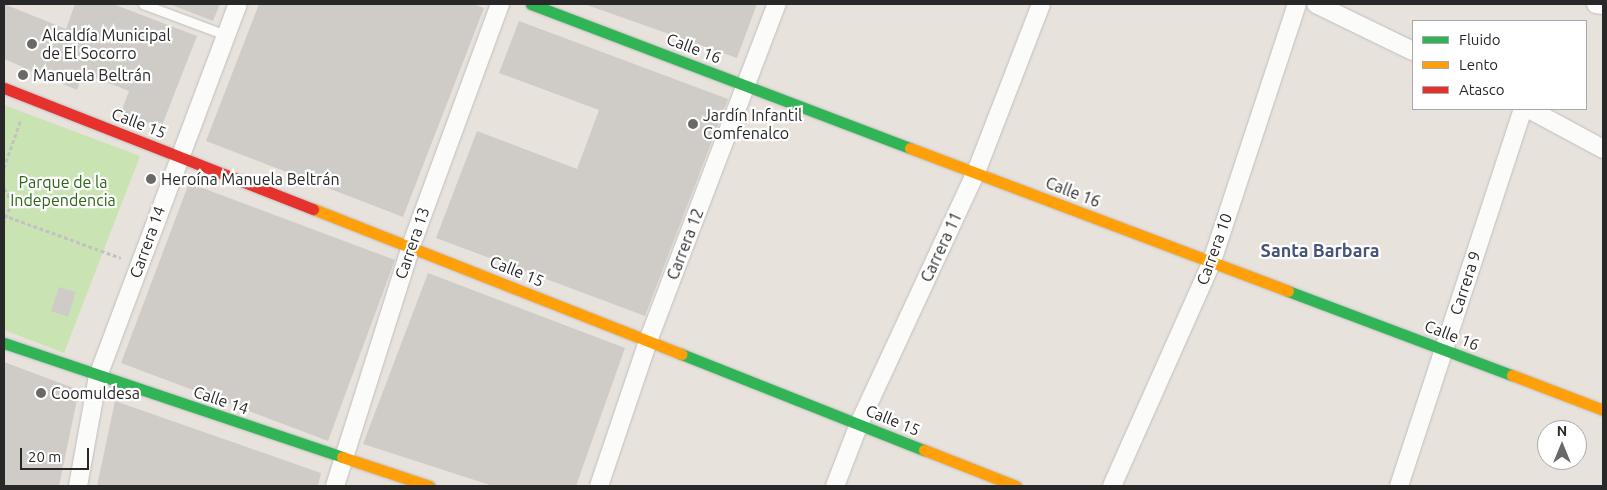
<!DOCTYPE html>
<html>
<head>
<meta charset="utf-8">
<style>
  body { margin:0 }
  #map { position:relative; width:1607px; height:490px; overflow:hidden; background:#e7e2dc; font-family:Ubuntu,sans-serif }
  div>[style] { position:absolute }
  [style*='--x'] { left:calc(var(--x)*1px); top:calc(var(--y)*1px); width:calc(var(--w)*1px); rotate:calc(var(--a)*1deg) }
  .green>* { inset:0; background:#cae3b3 }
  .building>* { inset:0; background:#cfccc8 }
  .path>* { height:3px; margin-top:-1.5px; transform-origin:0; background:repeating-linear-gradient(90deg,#c3c2c1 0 4px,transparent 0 6.5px) }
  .roads { filter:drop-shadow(0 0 1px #c0bebe) drop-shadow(0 0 1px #c0bebe) }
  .lane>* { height:9px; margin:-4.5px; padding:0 4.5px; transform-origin:4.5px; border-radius:4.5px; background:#fbfbfa }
  .street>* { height:18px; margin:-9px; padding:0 9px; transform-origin:9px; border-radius:9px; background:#fbfbfa }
  .fast>* { height:11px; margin:-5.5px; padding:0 5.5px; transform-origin:5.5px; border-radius:5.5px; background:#30b455 }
  .slow>* { height:11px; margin:-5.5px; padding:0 5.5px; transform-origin:5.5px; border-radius:5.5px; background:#ff9f0a }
  .jam>* { height:11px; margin:-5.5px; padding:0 5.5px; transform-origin:5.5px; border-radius:5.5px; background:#e5322d }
  .dots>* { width:14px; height:14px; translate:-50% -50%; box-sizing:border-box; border:2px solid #fff; border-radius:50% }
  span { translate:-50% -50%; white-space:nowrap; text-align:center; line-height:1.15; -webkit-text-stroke:4.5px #fff; paint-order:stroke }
  .poi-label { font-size:16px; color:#282828 }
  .left { translate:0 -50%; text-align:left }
  .street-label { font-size:16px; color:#282828 }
  .park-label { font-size:16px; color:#2c6616 }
  .neighbourhood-label { font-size:18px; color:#475379; font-weight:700 }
  .frame { position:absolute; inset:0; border:5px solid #282828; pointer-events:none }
  .legend { position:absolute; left:1412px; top:20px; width:175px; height:90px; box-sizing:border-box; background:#fff; border:1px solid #a9a9a9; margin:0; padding:6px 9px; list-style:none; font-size:15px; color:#282828 }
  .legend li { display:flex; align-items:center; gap:10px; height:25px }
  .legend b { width:25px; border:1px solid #a9a9a9 }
  .north { position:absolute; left:1537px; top:420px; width:50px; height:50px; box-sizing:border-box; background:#fff; border:1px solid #a9a9a9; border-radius:50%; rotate:0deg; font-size:14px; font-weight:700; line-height:20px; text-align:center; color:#282828 }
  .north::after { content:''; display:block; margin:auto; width:18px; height:22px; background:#6b6967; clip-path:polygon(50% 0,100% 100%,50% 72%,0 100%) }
  .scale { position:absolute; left:20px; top:448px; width:69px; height:22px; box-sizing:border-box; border:2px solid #282828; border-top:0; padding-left:6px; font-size:15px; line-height:18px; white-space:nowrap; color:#282828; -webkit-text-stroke:4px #fff; paint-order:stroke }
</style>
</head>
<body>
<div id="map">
  <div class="green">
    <div style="clip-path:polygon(4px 105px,140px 156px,64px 353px,4px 330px)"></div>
  </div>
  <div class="building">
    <div style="clip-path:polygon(4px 4px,66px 29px,75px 4px,113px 4px,197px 36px,161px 128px,121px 112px,129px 91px,83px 73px,77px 90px,4px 59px)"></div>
    <div style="clip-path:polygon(169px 4px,220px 4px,213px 21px)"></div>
    <div style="clip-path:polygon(259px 4px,473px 4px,484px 8px,403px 217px,206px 141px)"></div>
    <div style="clip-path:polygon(584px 4px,757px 4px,737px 58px)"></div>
    <div style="clip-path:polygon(519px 21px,728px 99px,645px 316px,436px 238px,477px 131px,577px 169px,599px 110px,499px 73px)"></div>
    <div style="clip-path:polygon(189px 183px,395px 260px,328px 441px,121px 363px)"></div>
    <div style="clip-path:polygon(428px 273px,625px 348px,576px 486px,493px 486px,363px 444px)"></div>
    <div style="clip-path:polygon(59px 287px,76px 292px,68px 317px,51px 311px)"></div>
    <div style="clip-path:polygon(4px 362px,79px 390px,59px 486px,4px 486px)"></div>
    <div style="clip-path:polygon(115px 401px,321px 473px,318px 486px,97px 486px)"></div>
  </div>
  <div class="path">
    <div style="--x:4;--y:168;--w:52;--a:-70.9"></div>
    <div style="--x:4;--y:188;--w:16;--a:60"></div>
    <div style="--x:12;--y:202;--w:22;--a:112"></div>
    <div style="--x:9;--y:217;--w:119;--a:20.1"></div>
  </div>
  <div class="roads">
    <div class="lane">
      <div style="--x:143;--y:4;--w:89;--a:20.5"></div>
    </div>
    <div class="street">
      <div style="--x:1316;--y:4;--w:108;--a:25.9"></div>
      <div style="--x:1596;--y:4;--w:7;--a:8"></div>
      <div style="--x:1529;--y:109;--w:84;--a:28.4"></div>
      <div style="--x:78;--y:486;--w:112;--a:-79.7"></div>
      <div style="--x:98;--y:376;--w:397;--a:-69.4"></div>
      <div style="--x:335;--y:486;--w:252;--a:-72.4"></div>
      <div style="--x:411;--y:246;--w:258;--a:-69.8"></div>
      <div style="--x:599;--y:486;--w:153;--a:-71.3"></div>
      <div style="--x:648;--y:341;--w:361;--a:-69.1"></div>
      <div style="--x:835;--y:486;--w:66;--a:-68.8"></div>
      <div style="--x:859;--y:424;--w:278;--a:-65.1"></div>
      <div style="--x:976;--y:172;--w:180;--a:-68.8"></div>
      <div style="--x:1112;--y:486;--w:246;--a:-66"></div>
      <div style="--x:1212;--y:261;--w:271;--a:-71.7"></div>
      <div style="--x:1399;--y:486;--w:397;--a:-71.8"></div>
    </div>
    <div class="fast">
      <div style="--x:531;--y:4;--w:405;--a:20.8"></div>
      <div style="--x:1288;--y:291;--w:239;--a:20.6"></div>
      <div style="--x:4;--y:343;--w:357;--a:18.6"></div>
      <div style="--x:681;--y:354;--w:261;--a:21.6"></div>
    </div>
    <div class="slow">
      <div style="--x:910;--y:148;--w:404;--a:20.7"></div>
      <div style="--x:313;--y:209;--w:396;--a:21.5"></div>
      <div style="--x:1512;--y:375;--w:97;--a:21"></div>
      <div style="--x:924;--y:450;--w:99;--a:21.4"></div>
      <div style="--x:342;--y:457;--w:92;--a:18.4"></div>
    </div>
    <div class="jam">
      <div style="--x:4;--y:88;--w:332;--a:21.4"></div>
    </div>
  </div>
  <div class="dots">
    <div style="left:32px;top:44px;background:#6b6967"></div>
    <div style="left:23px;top:75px;background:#6b6967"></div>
    <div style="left:693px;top:124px;background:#6b6967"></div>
    <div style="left:151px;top:179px;background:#6b6967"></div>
    <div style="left:41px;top:393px;background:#6b6967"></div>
  </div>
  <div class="poi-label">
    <span class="left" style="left:42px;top:44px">Alcaldía Municipal<br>de El Socorro</span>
    <span class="left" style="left:33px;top:75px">Manuela Beltrán</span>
    <span class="left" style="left:703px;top:124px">Jardín Infantil<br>Comfenalco</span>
    <span class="left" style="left:161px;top:179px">Heroína Manuela Beltrán</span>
    <span class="left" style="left:51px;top:393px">Coomuldesa</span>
  </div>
  <div class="street-label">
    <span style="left:694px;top:48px;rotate:21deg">Calle 16</span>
    <span style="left:139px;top:123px;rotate:21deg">Calle 15</span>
    <span style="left:1073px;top:192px;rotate:21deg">Calle 16</span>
    <span style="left:147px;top:242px;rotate:-70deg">Carrera 14</span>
    <span style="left:412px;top:243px;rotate:-71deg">Carrera 13</span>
    <span style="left:685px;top:244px;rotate:-69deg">Carrera 12</span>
    <span style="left:941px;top:247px;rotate:-65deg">Carrera 11</span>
    <span style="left:1214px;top:249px;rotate:-70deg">Carrera 10</span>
    <span style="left:517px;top:271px;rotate:22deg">Calle 15</span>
    <span style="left:1465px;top:283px;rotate:-72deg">Carrera 9</span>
    <span style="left:1452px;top:335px;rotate:21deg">Calle 16</span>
    <span style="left:221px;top:400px;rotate:19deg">Calle 14</span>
    <span style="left:893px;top:420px;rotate:22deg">Calle 15</span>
  </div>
  <div class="park-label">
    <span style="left:63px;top:191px">Parque de la<br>Independencia</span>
  </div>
  <div class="neighbourhood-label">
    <span style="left:1320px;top:250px">Santa Barbara</span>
  </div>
  <div class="frame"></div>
  <ul class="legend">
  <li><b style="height:6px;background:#30b455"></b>Fluido</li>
  <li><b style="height:6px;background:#ff9f0a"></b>Lento</li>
  <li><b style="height:6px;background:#e5322d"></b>Atasco</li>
  </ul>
  <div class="north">N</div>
  <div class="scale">20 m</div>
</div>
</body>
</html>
